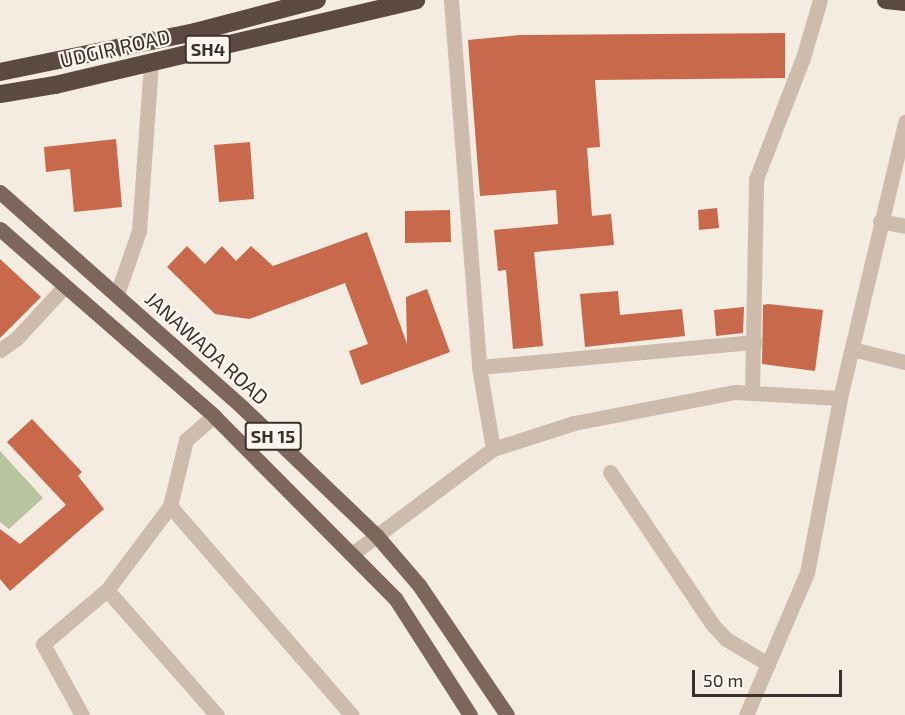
<!DOCTYPE html>
<html>
<head>
<meta charset="utf-8">
<style>
  body { margin:0 }
  #map { position:relative; width:905px; height:715px; overflow:hidden; background:#f4ebe1; font-family:"Exo 2",sans-serif }
  div>[style] { position:absolute }
  [style*='--x'] { left:calc(var(--x)*1px); top:calc(var(--y)*1px); width:calc(var(--w)*1px); rotate:calc(var(--a)*1deg) }
  .green>* { inset:0; background:#b8c4a0 }
  .building>* { inset:0; background:#c8694b }
  .minor>* { height:15px; margin:-7.5px; padding:0 7.5px; transform-origin:7.5px; border-radius:7.5px; background:#cdbbac }
  .major>* { height:15px; margin:-7.5px; padding:0 7.5px; transform-origin:7.5px; border-radius:7.5px; background:#7d675c }
  .highway>* { height:18px; margin:-9px; padding:0 9px; transform-origin:9px; border-radius:9px; background:#5c4a42 }
  span { translate:-50% -50%; white-space:nowrap; text-align:center; line-height:1.15; -webkit-text-stroke:4.5px #fbf5ee; paint-order:stroke }
  .shield-label span { padding:2px 4px; background:#fbf5ee; border:2px solid; border-radius:4px; -webkit-text-stroke-width:0 }
  .shield-label { font-size:18px; color:#3b302b; font-weight:700 }
  .street-label { font-size:20px; color:#3b302b }
  .scale { position:absolute; left:692px; top:670px; width:150px; height:27px; box-sizing:border-box; border:3px solid #3b302b; border-top:0; padding-left:8px; font-size:18px; line-height:21px; white-space:nowrap; color:#3b302b; -webkit-text-stroke:4px #fbf5ee; paint-order:stroke }
</style>
</head>
<body>
<div id="map">
  <div class="green">
    <div style="clip-path:polygon(0 451px,43px 498px,9px 529px,0 522px)"></div>
  </div>
  <div class="building">
    <div style="clip-path:polygon(785px 33px,785px 78px,595px 80px,600px 147px,587px 148px,592px 216px,611px 214px,614px 245px,534px 252px,543px 346px,513px 349px,506px 270px,498px 271px,494px 230px,558px 224px,556px 190px,480px 196px,468px 40px,520px 35px)"></div>
    <div style="clip-path:polygon(116px 139px,122px 207px,74px 212px,70px 169px,46px 172px,44px 147px)"></div>
    <div style="clip-path:polygon(250px 142px,254px 199px,219px 202px,214px 145px)"></div>
    <div style="clip-path:polygon(717px 208px,719px 228px,699px 230px,698px 210px)"></div>
    <div style="clip-path:polygon(450px 210px,451px 242px,405px 243px,405px 211px)"></div>
    <div style="clip-path:polygon(367px 232px,407px 344px,406px 297px,427px 289px,450px 352px,361px 385px,349px 351px,368px 344px,345px 283px,249px 319px,215px 314px,167px 267px,187px 246px,205px 264px,222px 246px,236px 261px,251px 246px,273px 266px)"></div>
    <div style="clip-path:polygon(0 259px,41px 297px,0 338px)"></div>
    <div style="clip-path:polygon(618px 291px,620px 315px,682px 309px,685px 336px,585px 347px,580px 294px)"></div>
    <div style="clip-path:polygon(768px 304px,823px 310px,815px 371px,762px 364px,763px 305px)"></div>
    <div style="clip-path:polygon(744px 307px,743px 333px,716px 336px,714px 310px)"></div>
    <div style="clip-path:polygon(32px 419px,82px 472px,78px 476px,104px 509px,10px 591px,0 579px,0 529px,20px 544px,66px 505px,7px 442px)"></div>
  </div>
  <div class="minor">
    <div style="--x:451;--y:0;--w:368;--a:85.6"></div>
    <div style="--x:479;--y:367;--w:83;--a:80.3"></div>
    <div style="--x:880;--y:221;--w:25;--a:11"></div>
    <div style="--x:117;--y:294;--w:67;--a:-70.8"></div>
    <div style="--x:139;--y:231;--w:169;--a:-85.9"></div>
    <div style="--x:852;--y:349;--w:55;--a:13.8"></div>
    <div style="--x:0;--y:350;--w:19;--a:-35"></div>
    <div style="--x:16;--y:339;--w:71;--a:-47.3"></div>
    <div style="--x:479;--y:367;--w:277;--a:-5.2"></div>
    <div style="--x:752;--y:393;--w:214;--a:-88.9"></div>
    <div style="--x:756;--y:179;--w:130;--a:-68.8"></div>
    <div style="--x:803;--y:58;--w:60;--a:-73.7"></div>
    <div style="--x:610;--y:472;--w:184;--a:56.1"></div>
    <div style="--x:713;--y:625;--w:19;--a:47"></div>
    <div style="--x:726;--y:639;--w:49;--a:30.8"></div>
    <div style="--x:170;--y:506;--w:277;--a:49"></div>
    <div style="--x:352;--y:554;--w:176;--a:-36.7"></div>
    <div style="--x:493;--y:449;--w:85;--a:-17.8"></div>
    <div style="--x:574;--y:423;--w:164;--a:-10.9"></div>
    <div style="--x:735;--y:392;--w:105;--a:3.3"></div>
    <div style="--x:107;--y:590;--w:167;--a:48.7"></div>
    <div style="--x:82;--y:715;--w:81;--a:-118.8"></div>
    <div style="--x:43;--y:644;--w:84;--a:-40.2"></div>
    <div style="--x:107;--y:590;--w:105;--a:-53.1"></div>
    <div style="--x:170;--y:506;--w:68;--a:-76.4"></div>
    <div style="--x:186;--y:440;--w:37;--a:-41"></div>
    <div style="--x:746;--y:715;--w:155;--a:-66.8"></div>
    <div style="--x:807;--y:573;--w:178;--a:-79.3"></div>
    <div style="--x:840;--y:398;--w:284;--a:-76.7"></div>
  </div>
  <div class="major">
    <div style="--x:0;--y:192;--w:324;--a:41.6"></div>
    <div style="--x:242;--y:407;--w:185;--a:43.7"></div>
    <div style="--x:376;--y:535;--w:66;--a:49.3"></div>
    <div style="--x:419;--y:585;--w:157;--a:55.9"></div>
    <div style="--x:0;--y:229;--w:284;--a:41.1"></div>
    <div style="--x:214;--y:416;--w:257;--a:45.2"></div>
    <div style="--x:395;--y:598;--w:139;--a:57.3"></div>
  </div>
  <div class="highway">
    <div style="--x:886;--y:0;--w:19;--a:6"></div>
    <div style="--x:0;--y:72;--w:199;--a:-11.6"></div>
    <div style="--x:195;--y:32;--w:126;--a:-14.7"></div>
    <div style="--x:0;--y:94;--w:56;--a:-9.3"></div>
    <div style="--x:55;--y:85;--w:371;--a:-13.2"></div>
  </div>
  <div class="shield-label">
    <span style="left:208px;top:49px">SH4</span>
    <span style="left:273px;top:436px">SH 15</span>
  </div>
  <div class="street-label">
    <span style="left:115px;top:48px;rotate:-13deg">UDGIR ROAD</span>
    <span style="left:207px;top:348px;rotate:42deg">JANAWADA ROAD</span>
  </div>
  <div class="scale">50 m</div>
</div>
</body>
</html>
